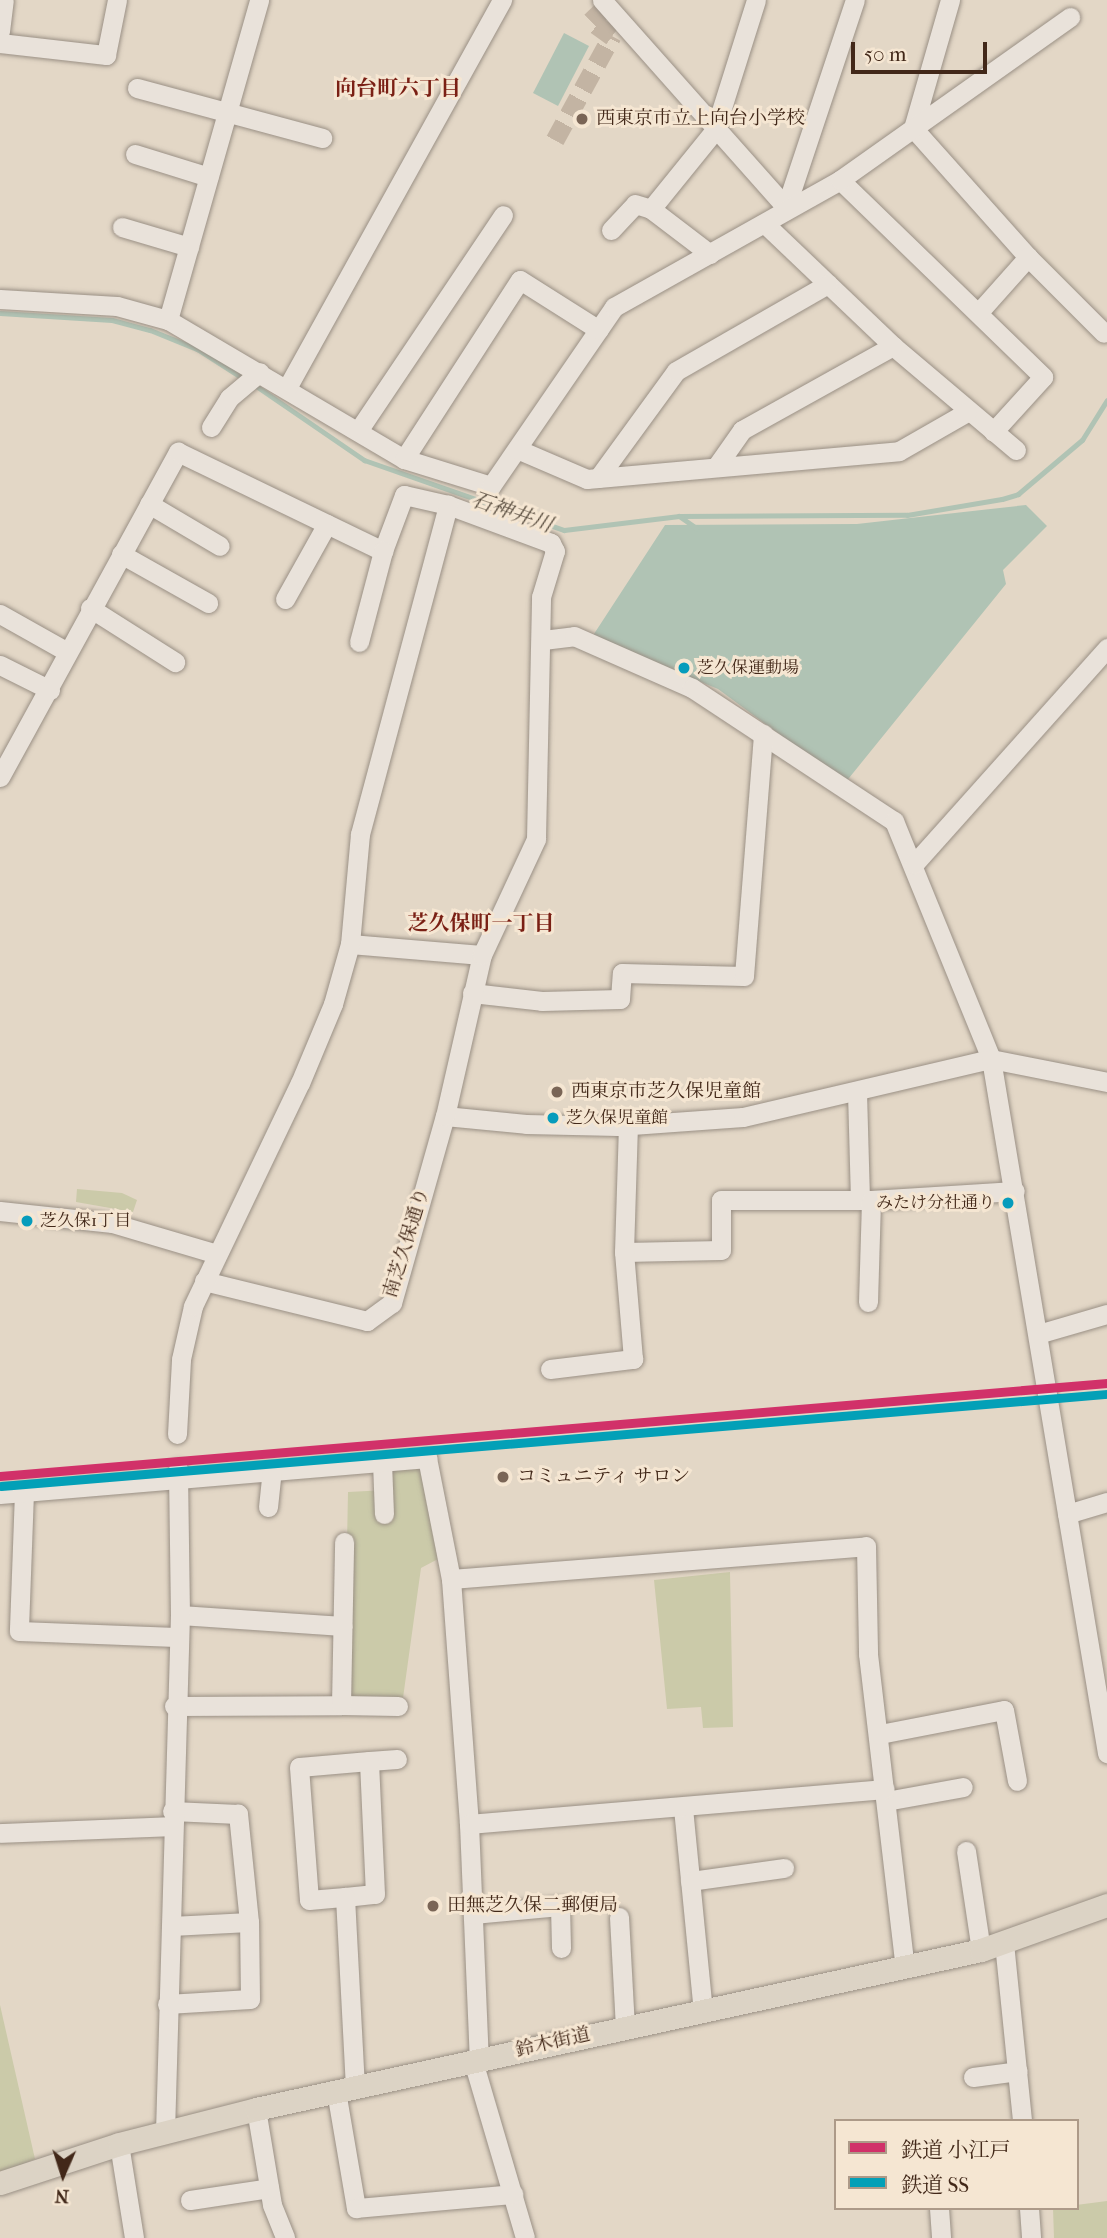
<!DOCTYPE html>
<html>
<head>
<meta charset="utf-8">
<style>
  body { margin:0 }
  #map { position:relative; width:1107px; height:2238px; overflow:hidden; background:#e3d7c6; font-family:"IM FELL French Canon","Noto Serif JP",serif }
  div>[style] { position:absolute }
  [style*='--x'] { left:calc(var(--x)*1px); top:calc(var(--y)*1px); width:calc(var(--w)*1px); rotate:calc(var(--a)*1deg) }
  .green>* { inset:0; background:#cbcaa9 }
  .water>* { inset:0; background:#b0c3b4 }
  .stream>* { height:5px; margin:-2.5px; padding:0 2.5px; transform-origin:2.5px; border-radius:2.5px; background:#b0c3b4 }
  .minor-tunnel>* { height:19px; margin-top:-9.5px; transform-origin:0; background:repeating-linear-gradient(90deg,#c3b4a3 0 19px,transparent 0 29px) }
  .roads { filter:drop-shadow(0 0 2px #9a9085) drop-shadow(0 0 2px #9a9085) }
  .minor>* { height:19px; margin:-9.5px; padding:0 9.5px; transform-origin:9.5px; border-radius:9.5px; background:#e9e2da }
  .major>* { height:23px; margin:-11.5px; padding:0 11.5px; transform-origin:11.5px; border-radius:11.5px; background:#dcd3c5 }
  .rail-1>* { height:9px; margin:-4.5px; padding:0 4.5px; transform-origin:4.5px; border-radius:4.5px; background:#d13169 }
  .rail-2>* { height:9px; margin:-4.5px; padding:0 4.5px; transform-origin:4.5px; border-radius:4.5px; background:#03a0b7 }
  .dots>* { width:19px; height:19px; translate:-50% -50%; box-sizing:border-box; border:4px solid #f5e6d2; border-radius:50% }
  span { translate:-50% -50%; white-space:nowrap; text-align:center; line-height:1.15; -webkit-text-stroke:6px #f5e6d2; paint-order:stroke }
  .bus-label { font-size:17px; color:#422819 }
  .left { translate:0 -50%; text-align:left }
  .right { translate:-100% -50%; text-align:right }
  .poi-label { font-size:19px; color:#422819 }
  .street-label { font-size:19px; color:#422819 }
  .neighbourhood-label { font-size:21px; color:#7a1f14; font-weight:700 }
  .water-label { font-size:21px; color:#584c3e; font-style:italic }
  .legend { position:absolute; left:834px; top:2119px; width:245px; height:91px; box-sizing:border-box; background:#f5e6d2; border:2px solid #ad9a88; margin:0; padding:9px 12px; list-style:none; font-size:21px; color:#422819 }
  .legend li { display:flex; align-items:center; gap:14px; height:35px }
  .legend b { width:35px; border:2px solid #ad9a88 }
  .north { position:absolute; left:28px; top:2140px; width:70px; height:70px; -webkit-text-stroke:5px #f5e6d2; paint-order:stroke; rotate:183deg; font-size:19px; font-weight:700; line-height:28px; text-align:center; color:#422819 }
  .north::after { content:''; display:block; margin:auto; width:24px; height:32px; background:#422819; clip-path:polygon(50% 0,100% 100%,50% 72%,0 100%) }
  .scale { position:absolute; left:851px; top:42px; width:136px; height:32px; box-sizing:border-box; border:4px solid #422819; border-top:0; padding-left:9px; font-size:21px; line-height:24px; white-space:nowrap; color:#422819; -webkit-text-stroke:5px #f5e6d2; paint-order:stroke }
</style>
</head>
<body>
<div id="map">
  <div class="green">
    <div style="clip-path:polygon(77px 1189px,122px 1193px,137px 1200px,133px 1212px,76px 1202px)"></div>
    <div style="clip-path:polygon(423px 1463px,438px 1559px,421px 1568px,403px 1698px,344px 1699px,348px 1492px,387px 1490px,385px 1465px)"></div>
    <div style="clip-path:polygon(730px 1572px,733px 1727px,703px 1728px,701px 1707px,667px 1709px,654px 1580px)"></div>
    <div style="clip-path:polygon(0 2005px,35px 2159px,0 2174px)"></div>
    <div style="clip-path:polygon(1107px 2201px,1107px 2238px,1054px 2238px,1053px 2208px)"></div>
  </div>
  <div class="water">
    <div style="clip-path:polygon(564px 33px,589px 46px,558px 106px,533px 93px)"></div>
    <div style="clip-path:polygon(1026px 505px,1047px 526px,1003px 570px,1006px 584px,845px 783px,718px 689px,592px 637px,665px 525px,857px 524px)"></div>
  </div>
  <div class="stream">
    <div style="--x:0;--y:313;--w:112;--a:3.6"></div>
    <div style="--x:112;--y:320;--w:39;--a:15"></div>
    <div style="--x:150;--y:330;--w:51;--a:22"></div>
    <div style="--x:197;--y:349;--w:56;--a:32.6"></div>
    <div style="--x:253;--y:384;--w:135;--a:34.4"></div>
    <div style="--x:364;--y:460;--w:212;--a:19.3"></div>
    <div style="--x:564;--y:530;--w:116;--a:-6.9"></div>
    <div style="--x:679;--y:516;--w:228;--a:-0.3"></div>
    <div style="--x:907;--y:515;--w:96;--a:-9.6"></div>
    <div style="--x:1002;--y:499;--w:17;--a:-17"></div>
    <div style="--x:1018;--y:494;--w:84;--a:-40.2"></div>
    <div style="--x:1082;--y:440;--w:47;--a:-58"></div>
    <div style="--x:679;--y:516;--w:21;--a:35"></div>
  </div>
  <div class="minor-tunnel">
    <div style="--x:555;--y:140;--w:119;--a:-61.3"></div>
    <div style="--x:612;--y:36;--w:26;--a:-144"></div>
    <div style="--x:591;--y:21;--w:30;--a:-44"></div>
  </div>
  <div class="roads">
    <div class="minor">
      <div style="--x:602;--y:0;--w:277;--a:48.4"></div>
      <div style="--x:950;--y:0;--w:133;--a:106.1"></div>
      <div style="--x:913;--y:128;--w:173;--a:48.3"></div>
      <div style="--x:1028;--y:257;--w:107;--a:45"></div>
      <div style="--x:0;--y:31;--w:31;--a:-83"></div>
      <div style="--x:0;--y:43;--w:107;--a:6.5"></div>
      <div style="--x:106;--y:55;--w:56;--a:-78.7"></div>
      <div style="--x:137;--y:88;--w:192;--a:15.1"></div>
      <div style="--x:135;--y:154;--w:77;--a:17.3"></div>
      <div style="--x:840;--y:180;--w:283;--a:44.1"></div>
      <div style="--x:1043;--y:377;--w:74;--a:132.3"></div>
      <div style="--x:786;--y:207;--w:218;--a:-71.6"></div>
      <div style="--x:765;--y:224;--w:177;--a:43.6"></div>
      <div style="--x:893;--y:346;--w:161;--a:40.2"></div>
      <div style="--x:122;--y:227;--w:70;--a:16.6"></div>
      <div style="--x:611;--y:230;--w:35;--a:-47"></div>
      <div style="--x:635;--y:204;--w:17;--a:17"></div>
      <div style="--x:710;--y:254;--w:74;--a:-142.7"></div>
      <div style="--x:651;--y:209;--w:102;--a:-51"></div>
      <div style="--x:715;--y:130;--w:136;--a:-72.5"></div>
      <div style="--x:0;--y:299;--w:117;--a:3.4"></div>
      <div style="--x:117;--y:306;--w:53;--a:15.4"></div>
      <div style="--x:168;--y:320;--w:274;--a:30.5"></div>
      <div style="--x:404;--y:459;--w:91;--a:17.2"></div>
      <div style="--x:491;--y:486;--w:217;--a:-55.5"></div>
      <div style="--x:614;--y:307;--w:259;--a:-29.3"></div>
      <div style="--x:840;--y:180;--w:282;--a:-35.3"></div>
      <div style="--x:979;--y:312;--w:74;--a:-48.3"></div>
      <div style="--x:168;--y:320;--w:333;--a:-74.1"></div>
      <div style="--x:287;--y:388;--w:444;--a:-61"></div>
      <div style="--x:211;--y:427;--w:34;--a:-58"></div>
      <div style="--x:229;--y:398;--w:40;--a:-40"></div>
      <div style="--x:358;--y:431;--w:260;--a:-56.1"></div>
      <div style="--x:517;--y:449;--w:76;--a:23.2"></div>
      <div style="--x:587;--y:479;--w:313;--a:-5.1"></div>
      <div style="--x:899;--y:451;--w:78;--a:-29.8"></div>
      <div style="--x:404;--y:459;--w:213;--a:-57.1"></div>
      <div style="--x:520;--y:280;--w:93;--a:32.3"></div>
      <div style="--x:716;--y:467;--w:45;--a:-54.9"></div>
      <div style="--x:742;--y:430;--w:173;--a:-29.1"></div>
      <div style="--x:598;--y:478;--w:132;--a:-53.9"></div>
      <div style="--x:676;--y:371;--w:175;--a:-29.8"></div>
      <div style="--x:149;--y:504;--w:82;--a:30.6"></div>
      <div style="--x:121;--y:554;--w:100;--a:29.4"></div>
      <div style="--x:285;--y:599;--w:86;--a:-60.8"></div>
      <div style="--x:90;--y:608;--w:101;--a:32.4"></div>
      <div style="--x:0;--y:614;--w:76;--a:29.3"></div>
      <div style="--x:543;--y:640;--w:31;--a:-7"></div>
      <div style="--x:574;--y:636;--w:129;--a:23.8"></div>
      <div style="--x:692;--y:688;--w:242;--a:33.4"></div>
      <div style="--x:894;--y:821;--w:257;--a:67.8"></div>
      <div style="--x:991;--y:1059;--w:704;--a:80.51"></div>
      <div style="--x:0;--y:665;--w:56;--a:26.6"></div>
      <div style="--x:0;--y:777;--w:371;--a:-61.3"></div>
      <div style="--x:178;--y:452;--w:228;--a:25.8"></div>
      <div style="--x:914;--y:864;--w:290;--a:-48.2"></div>
      <div style="--x:350;--y:944;--w:132;--a:4.8"></div>
      <div style="--x:472;--y:993;--w:70;--a:6.5"></div>
      <div style="--x:542;--y:1001;--w:78;--a:-1.5"></div>
      <div style="--x:620;--y:999;--w:26;--a:-86"></div>
      <div style="--x:622;--y:973;--w:122;--a:1.4"></div>
      <div style="--x:744;--y:976;--w:243;--a:-85.5"></div>
      <div style="--x:857;--y:1092;--w:108;--a:88.4"></div>
      <div style="--x:445;--y:1116;--w:81;--a:5.6"></div>
      <div style="--x:526;--y:1124;--w:92;--a:1.2"></div>
      <div style="--x:618;--y:1126;--w:125;--a:-4.1"></div>
      <div style="--x:743;--y:1117;--w:255;--a:-13.2"></div>
      <div style="--x:991;--y:1059;--w:118;--a:11.2"></div>
      <div style="--x:0;--y:1211;--w:113;--a:6.1"></div>
      <div style="--x:112;--y:1223;--w:109;--a:16.4"></div>
      <div style="--x:624;--y:1252;--w:97;--a:-1.2"></div>
      <div style="--x:721;--y:1250;--w:50;--a:-90"></div>
      <div style="--x:721;--y:1200;--w:150;--a:0"></div>
      <div style="--x:871;--y:1200;--w:144;--a:-3.6"></div>
      <div style="--x:204;--y:1281;--w:168;--a:13.8"></div>
      <div style="--x:367;--y:1321;--w:31;--a:-36"></div>
      <div style="--x:392;--y:1303;--w:194;--a:-74.2"></div>
      <div style="--x:445;--y:1116;--w:165;--a:-77.1"></div>
      <div style="--x:482;--y:955;--w:128;--a:-65"></div>
      <div style="--x:536;--y:839;--w:242;--a:-88.8"></div>
      <div style="--x:541;--y:597;--w:48;--a:-73.1"></div>
      <div style="--x:555;--y:551;--w:9;--a:-117"></div>
      <div style="--x:551;--y:543;--w:110;--a:-159.7"></div>
      <div style="--x:448;--y:505;--w:45;--a:-167.2"></div>
      <div style="--x:404;--y:495;--w:60;--a:110.6"></div>
      <div style="--x:383;--y:551;--w:94;--a:104.8"></div>
      <div style="--x:868;--y:1302;--w:102;--a:-88.3"></div>
      <div style="--x:1038;--y:1334;--w:72;--a:-16.2"></div>
      <div style="--x:550;--y:1369;--w:84;--a:-6.9"></div>
      <div style="--x:633;--y:1359;--w:107;--a:-94.8"></div>
      <div style="--x:624;--y:1252;--w:127;--a:-88.2"></div>
      <div style="--x:177;--y:1434;--w:75;--a:-86.9"></div>
      <div style="--x:181;--y:1359;--w:54;--a:-77.2"></div>
      <div style="--x:193;--y:1306;--w:247;--a:-64.4"></div>
      <div style="--x:300;--y:1083;--w:86;--a:-67.3"></div>
      <div style="--x:333;--y:1004;--w:62;--a:-74.2"></div>
      <div style="--x:350;--y:944;--w:110;--a:-84.8"></div>
      <div style="--x:360;--y:834;--w:341;--a:-75"></div>
      <div style="--x:382;--y:1462;--w:52;--a:87.8"></div>
      <div style="--x:24;--y:1492;--w:139;--a:92.1"></div>
      <div style="--x:19;--y:1631;--w:157;--a:2.2"></div>
      <div style="--x:0;--y:1494;--w:429;--a:-4.8"></div>
      <div style="--x:427;--y:1458;--w:123;--a:78.8"></div>
      <div style="--x:451;--y:1579;--w:416;--a:-4.5"></div>
      <div style="--x:866;--y:1546;--w:108;--a:88.9"></div>
      <div style="--x:868;--y:1654;--w:316;--a:83.3"></div>
      <div style="--x:268;--y:1507;--w:36;--a:-84"></div>
      <div style="--x:1067;--y:1514;--w:42;--a:-16.7"></div>
      <div style="--x:451;--y:1579;--w:246;--a:85.8"></div>
      <div style="--x:469;--y:1824;--w:236;--a:87.6"></div>
      <div style="--x:180;--y:1615;--w:163;--a:3.9"></div>
      <div style="--x:341;--y:1705;--w:57;--a:1"></div>
      <div style="--x:174;--y:1706;--w:167;--a:-0.3"></div>
      <div style="--x:341;--y:1705;--w:163;--a:-88.9"></div>
      <div style="--x:880;--y:1734;--w:126;--a:-11"></div>
      <div style="--x:1004;--y:1710;--w:72;--a:79.6"></div>
      <div style="--x:369;--y:1761;--w:28;--a:-4"></div>
      <div style="--x:886;--y:1801;--w:78;--a:-10.3"></div>
      <div style="--x:683;--y:1808;--w:204;--a:84.4"></div>
      <div style="--x:469;--y:1824;--w:417;--a:-4.8"></div>
      <div style="--x:0;--y:1833;--w:171;--a:-2.3"></div>
      <div style="--x:966;--y:1851;--w:100;--a:81.4"></div>
      <div style="--x:690;--y:1881;--w:95;--a:-7.9"></div>
      <div style="--x:345;--y:1897;--w:30;--a:-6"></div>
      <div style="--x:375;--y:1894;--w:133;--a:-92.6"></div>
      <div style="--x:369;--y:1761;--w:70;--a:175.1"></div>
      <div style="--x:299;--y:1767;--w:133;--a:85.7"></div>
      <div style="--x:309;--y:1900;--w:36;--a:-5"></div>
      <div style="--x:345;--y:1897;--w:190;--a:87"></div>
      <div style="--x:473;--y:1914;--w:87;--a:-5.3"></div>
      <div style="--x:560;--y:1906;--w:42;--a:88.6"></div>
      <div style="--x:619;--y:1917;--w:110;--a:86.9"></div>
      <div style="--x:171;--y:1926;--w:78;--a:-2.9"></div>
      <div style="--x:1004;--y:1943;--w:179;--a:84.2"></div>
      <div style="--x:167;--y:2004;--w:83;--a:-3.4"></div>
      <div style="--x:250;--y:1999;--w:77;--a:-90.7"></div>
      <div style="--x:249;--y:1922;--w:109;--a:-95.8"></div>
      <div style="--x:238;--y:1814;--w:66;--a:-177.4"></div>
      <div style="--x:473;--y:2061;--w:184;--a:73.6"></div>
      <div style="--x:973;--y:2077;--w:45;--a:-7.6"></div>
      <div style="--x:336;--y:2091;--w:119;--a:80.3"></div>
      <div style="--x:356;--y:2208;--w:158;--a:-5.1"></div>
      <div style="--x:256;--y:2109;--w:97;--a:80.5"></div>
      <div style="--x:272;--y:2205;--w:35;--a:68"></div>
      <div style="--x:165;--y:2132;--w:517;--a:-88.34"></div>
      <div style="--x:180;--y:1615;--w:146;--a:-90.8"></div>
      <div style="--x:119;--y:2144;--w:95;--a:80.9"></div>
      <div style="--x:190;--y:2200;--w:80;--a:-8.6"></div>
      <div style="--x:939;--y:2208;--w:30;--a:86"></div>
      <div style="--x:1029;--y:2208;--w:30;--a:86"></div>
    </div>
    <div class="major">
      <div style="--x:0;--y:2183;--w:125;--a:-18.1"></div>
      <div style="--x:119;--y:2144;--w:141;--a:-14.3"></div>
      <div style="--x:256;--y:2109;--w:742;--a:-12.37"></div>
      <div style="--x:981;--y:1950;--w:134;--a:-19.7"></div>
    </div>
  </div>
  <div class="rail-1">
    <div style="--x:0;--y:1476;--w:1111;--a:-4.8"></div>
  </div>
  <div class="rail-2">
    <div style="--x:1;--y:1486;--w:1110;--a:-4.76"></div>
  </div>
  <div class="dots">
    <div style="left:582px;top:119px;background:#7a6556"></div>
    <div style="left:684px;top:668px;background:#079cbc"></div>
    <div style="left:557px;top:1092px;background:#7a6556"></div>
    <div style="left:553px;top:1118px;background:#079cbc"></div>
    <div style="left:1008px;top:1203px;background:#079cbc"></div>
    <div style="left:27px;top:1221px;background:#079cbc"></div>
    <div style="left:503px;top:1477px;background:#7a6556"></div>
    <div style="left:433px;top:1906px;background:#7a6556"></div>
  </div>
  <div class="bus-label">
    <span class="left" style="left:697px;top:668px">芝久保運動場</span>
    <span class="left" style="left:566px;top:1118px">芝久保児童館</span>
    <span class="right" style="left:995px;top:1203px">みたけ分社通り</span>
    <span class="left" style="left:40px;top:1221px">芝久保1丁目</span>
  </div>
  <div class="poi-label">
    <span class="left" style="left:596px;top:119px">西東京市立上向台小学校</span>
    <span class="left" style="left:571px;top:1092px">西東京市芝久保児童館</span>
    <span class="left" style="left:517px;top:1477px">コミュニティ サロン</span>
    <span class="left" style="left:447px;top:1906px">田無芝久保二郵便局</span>
  </div>
  <div class="street-label">
    <span style="left:407px;top:1243px;rotate:-73deg">南芝久保通り</span>
    <span style="left:553px;top:2043px;rotate:-13deg">鈴木街道</span>
  </div>
  <div class="neighbourhood-label">
    <span style="left:398px;top:88px">向台町六丁目</span>
    <span style="left:481px;top:923px">芝久保町一丁目</span>
  </div>
  <div class="water-label">
    <span style="left:512px;top:512px;rotate:19deg">石神井川</span>
  </div>
  <ul class="legend">
  <li><b style="height:9px;background:#d13169"></b>鉄道 小江戸</li>
  <li><b style="height:9px;background:#03a0b7"></b>鉄道 SS</li>
  </ul>
  <div class="north">N</div>
  <div class="scale">50 m</div>
</div>
</body>
</html>
